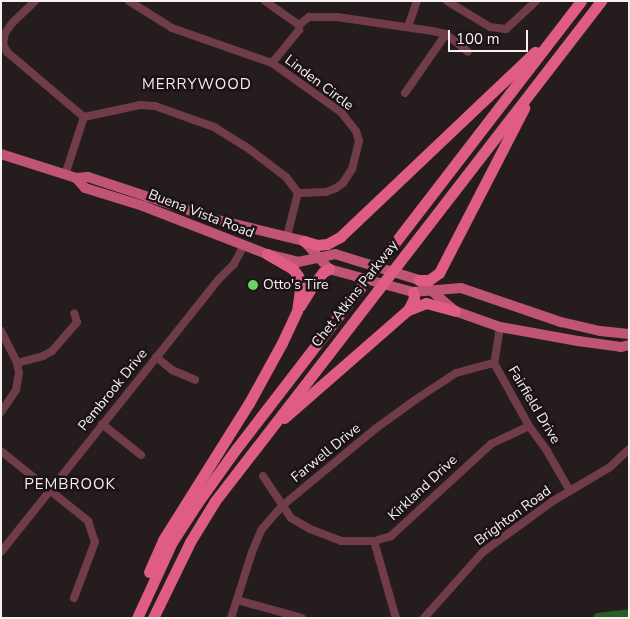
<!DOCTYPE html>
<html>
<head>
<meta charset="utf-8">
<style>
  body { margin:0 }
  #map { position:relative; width:630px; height:619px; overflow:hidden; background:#251c1e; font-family:"Nunito Sans",sans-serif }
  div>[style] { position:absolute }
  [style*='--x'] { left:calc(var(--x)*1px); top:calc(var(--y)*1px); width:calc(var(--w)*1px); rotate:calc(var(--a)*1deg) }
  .river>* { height:10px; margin:-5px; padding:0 5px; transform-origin:5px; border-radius:5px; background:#255e26 }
  .minor>* { height:8px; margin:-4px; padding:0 4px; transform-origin:4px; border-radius:4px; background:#703c4a }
  .major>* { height:10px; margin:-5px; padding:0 5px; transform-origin:5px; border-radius:5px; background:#bf5474 }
  .highway>* { height:11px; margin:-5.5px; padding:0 5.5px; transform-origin:5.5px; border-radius:5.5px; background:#df5d85 }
  .dots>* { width:14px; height:14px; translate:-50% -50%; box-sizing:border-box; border:2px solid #1b1315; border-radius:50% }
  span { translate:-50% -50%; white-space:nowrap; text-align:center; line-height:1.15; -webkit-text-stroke:5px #1b1315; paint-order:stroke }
  .street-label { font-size:14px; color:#f6f0f1 }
  .poi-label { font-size:14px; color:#f6f0f1 }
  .left { translate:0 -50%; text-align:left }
  .neighbourhood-label { font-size:15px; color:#f6f0f1; letter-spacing:1px }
  .frame { position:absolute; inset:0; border:2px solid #f6f0f1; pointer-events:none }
  .scale { position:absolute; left:448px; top:30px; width:80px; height:22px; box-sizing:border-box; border:2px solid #f6f0f1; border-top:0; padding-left:6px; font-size:15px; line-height:18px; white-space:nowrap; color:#f6f0f1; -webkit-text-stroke:4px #1b1315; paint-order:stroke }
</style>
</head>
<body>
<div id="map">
  <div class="river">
    <div style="--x:598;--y:618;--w:31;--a:-7"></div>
  </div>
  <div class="minor">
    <div style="--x:35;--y:1;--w:30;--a:136"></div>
    <div style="--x:13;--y:22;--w:14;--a:126"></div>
    <div style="--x:5;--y:33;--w:11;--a:100"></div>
    <div style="--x:3;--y:44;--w:9;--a:63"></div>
    <div style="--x:7;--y:52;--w:101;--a:40.2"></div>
    <div style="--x:129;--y:1;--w:51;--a:32.1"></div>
    <div style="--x:172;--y:28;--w:106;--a:19.3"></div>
    <div style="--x:272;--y:63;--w:85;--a:35.4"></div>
    <div style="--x:341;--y:112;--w:24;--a:52"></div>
    <div style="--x:356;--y:131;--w:10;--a:73"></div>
    <div style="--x:359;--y:141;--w:29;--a:104"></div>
    <div style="--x:352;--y:169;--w:17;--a:123"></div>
    <div style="--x:343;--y:183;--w:9;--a:144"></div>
    <div style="--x:336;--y:188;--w:11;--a:158"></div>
    <div style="--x:326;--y:192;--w:28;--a:178"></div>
    <div style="--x:265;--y:1;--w:42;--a:35.2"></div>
    <div style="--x:447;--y:1;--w:50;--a:31.2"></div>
    <div style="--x:490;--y:27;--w:16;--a:7"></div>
    <div style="--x:506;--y:29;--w:41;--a:-43"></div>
    <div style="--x:408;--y:27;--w:28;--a:-71"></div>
    <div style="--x:272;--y:63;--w:43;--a:-50.7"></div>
    <div style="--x:299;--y:30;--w:5;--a:-90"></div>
    <div style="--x:299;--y:25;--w:13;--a:-39"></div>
    <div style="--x:309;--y:17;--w:28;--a:0"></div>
    <div style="--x:337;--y:17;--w:96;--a:8.4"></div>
    <div style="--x:432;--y:31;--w:14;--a:12"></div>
    <div style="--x:446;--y:34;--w:28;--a:39"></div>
    <div style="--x:405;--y:93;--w:72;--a:-55.2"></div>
    <div style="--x:65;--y:175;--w:61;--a:-71.9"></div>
    <div style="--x:84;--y:117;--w:57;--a:-12.1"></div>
    <div style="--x:140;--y:105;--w:15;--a:4"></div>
    <div style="--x:155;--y:106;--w:63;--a:19.6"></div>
    <div style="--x:214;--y:127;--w:36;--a:32"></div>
    <div style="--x:245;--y:146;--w:51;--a:37.1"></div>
    <div style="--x:286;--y:177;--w:20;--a:53"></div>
    <div style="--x:287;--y:236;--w:44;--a:-75.7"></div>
    <div style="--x:500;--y:327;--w:36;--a:99"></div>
    <div style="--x:494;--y:363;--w:72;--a:60.9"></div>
    <div style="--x:529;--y:426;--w:31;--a:54"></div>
    <div style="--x:547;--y:451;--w:46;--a:60.1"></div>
    <div style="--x:1;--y:331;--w:36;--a:63"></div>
    <div style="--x:17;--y:363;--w:10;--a:79"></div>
    <div style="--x:19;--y:373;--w:17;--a:100"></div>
    <div style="--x:16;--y:390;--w:27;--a:124"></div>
    <div style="--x:156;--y:357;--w:21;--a:39"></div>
    <div style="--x:172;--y:370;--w:25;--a:23"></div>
    <div style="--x:17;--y:363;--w:27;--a:-15"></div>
    <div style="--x:43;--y:356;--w:10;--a:-29"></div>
    <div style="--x:52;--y:351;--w:38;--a:-49"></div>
    <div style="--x:77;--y:322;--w:9;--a:-108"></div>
    <div style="--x:102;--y:424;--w:50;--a:38.5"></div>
    <div style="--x:1;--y:451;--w:112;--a:38.8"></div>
    <div style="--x:88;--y:521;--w:22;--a:72"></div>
    <div style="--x:95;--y:542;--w:60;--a:110.6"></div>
    <div style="--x:263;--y:476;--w:50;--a:56.3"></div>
    <div style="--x:291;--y:518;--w:22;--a:30"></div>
    <div style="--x:310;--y:529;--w:33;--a:21"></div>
    <div style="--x:341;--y:541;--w:33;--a:0"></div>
    <div style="--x:374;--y:541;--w:18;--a:-16"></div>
    <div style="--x:391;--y:536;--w:136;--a:-42.6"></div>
    <div style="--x:491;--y:444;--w:42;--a:-25.3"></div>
    <div style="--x:374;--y:541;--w:80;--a:74.1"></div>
    <div style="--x:1;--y:552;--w:349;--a:-51.4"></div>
    <div style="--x:219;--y:279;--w:21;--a:-45"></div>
    <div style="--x:234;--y:264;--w:21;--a:-62"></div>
    <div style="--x:237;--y:600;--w:67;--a:15.5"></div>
    <div style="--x:231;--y:618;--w:69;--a:-72.3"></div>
    <div style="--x:252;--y:552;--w:25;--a:-67"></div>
    <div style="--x:262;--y:529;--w:30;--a:-49"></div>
    <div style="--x:282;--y:506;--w:121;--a:-39.6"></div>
    <div style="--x:375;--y:429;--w:49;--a:-35.9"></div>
    <div style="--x:415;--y:400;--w:49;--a:-33.4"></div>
    <div style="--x:456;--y:373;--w:39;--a:-15"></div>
    <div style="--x:424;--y:618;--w:89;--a:-48.2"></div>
    <div style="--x:483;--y:552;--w:87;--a:-36.1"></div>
    <div style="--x:553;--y:501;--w:66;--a:-30.8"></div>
    <div style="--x:610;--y:467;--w:26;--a:-43"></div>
  </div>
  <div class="major">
    <div style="--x:1;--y:154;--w:79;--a:17.7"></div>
    <div style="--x:76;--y:178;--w:12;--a:-5"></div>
    <div style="--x:88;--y:177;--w:137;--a:18.3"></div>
    <div style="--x:218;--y:220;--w:89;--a:13.7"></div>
    <div style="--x:304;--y:241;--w:38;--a:48"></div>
    <div style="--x:329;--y:269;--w:87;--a:15.3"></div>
    <div style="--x:413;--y:292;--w:48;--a:-4.8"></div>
    <div style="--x:461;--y:288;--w:106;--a:18.8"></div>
    <div style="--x:561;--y:322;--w:40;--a:13"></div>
    <div style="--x:600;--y:331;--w:29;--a:6"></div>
    <div style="--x:76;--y:178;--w:13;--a:48"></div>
    <div style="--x:85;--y:188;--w:61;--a:17.2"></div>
    <div style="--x:143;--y:206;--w:133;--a:21.2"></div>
    <div style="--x:267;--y:254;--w:32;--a:14"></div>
    <div style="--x:298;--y:262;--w:38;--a:-12"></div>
    <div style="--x:335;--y:254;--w:88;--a:17.2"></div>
    <div style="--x:419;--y:280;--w:48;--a:40.7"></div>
    <div style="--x:455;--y:311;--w:48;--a:19.6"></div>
    <div style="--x:500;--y:327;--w:79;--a:10.2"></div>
    <div style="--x:578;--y:341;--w:43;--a:7.9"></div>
    <div style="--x:621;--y:347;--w:8;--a:-14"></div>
  </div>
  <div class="highway">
    <div style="--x:304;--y:241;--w:14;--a:17"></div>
    <div style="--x:317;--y:245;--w:10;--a:-6"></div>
    <div style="--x:327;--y:244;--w:15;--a:-28"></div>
    <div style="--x:340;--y:237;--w:269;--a:-43.5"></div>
    <div style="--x:419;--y:280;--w:10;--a:0"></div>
    <div style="--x:429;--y:280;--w:12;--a:-35"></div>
    <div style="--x:439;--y:273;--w:186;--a:-62.7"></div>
    <div style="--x:300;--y:306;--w:25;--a:-58"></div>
    <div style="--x:313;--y:285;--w:16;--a:-52"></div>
    <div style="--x:323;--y:272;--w:7;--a:-27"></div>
    <div style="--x:408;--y:310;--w:19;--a:-21"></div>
    <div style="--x:426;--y:303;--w:30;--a:15"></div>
    <div style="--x:284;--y:418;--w:164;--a:-41.1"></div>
    <div style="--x:408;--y:310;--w:13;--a:-63"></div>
    <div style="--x:414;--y:298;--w:6;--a:-99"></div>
    <div style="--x:149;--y:572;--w:35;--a:-66"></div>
    <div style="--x:163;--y:540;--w:162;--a:-57.9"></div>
    <div style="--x:249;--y:403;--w:68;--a:-61.2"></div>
    <div style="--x:282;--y:343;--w:35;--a:-65"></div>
    <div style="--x:297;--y:311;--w:28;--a:-82"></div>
    <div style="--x:301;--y:283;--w:8;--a:-113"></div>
    <div style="--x:298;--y:276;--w:9;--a:-126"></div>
    <div style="--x:293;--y:269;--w:30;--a:-150"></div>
    <div style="--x:137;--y:618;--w:84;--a:-65.3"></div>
    <div style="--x:172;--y:542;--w:48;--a:-57"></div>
    <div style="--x:198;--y:502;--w:65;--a:-54.4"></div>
    <div style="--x:236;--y:449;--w:565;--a:-52.4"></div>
    <div style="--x:153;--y:618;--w:85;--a:-64"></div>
    <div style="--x:190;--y:542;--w:48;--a:-58.6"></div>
    <div style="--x:215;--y:501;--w:632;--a:-52.33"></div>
  </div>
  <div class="dots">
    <div style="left:253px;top:285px;background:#66d467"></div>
  </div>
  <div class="street-label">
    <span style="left:319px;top:83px;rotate:37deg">Linden Circle</span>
    <span style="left:201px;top:214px;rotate:21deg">Buena Vista Road</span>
    <span style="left:355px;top:294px;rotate:-52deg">Chet Atkins Parkway</span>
    <span style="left:113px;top:390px;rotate:-51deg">Pembrook Drive</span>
    <span style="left:534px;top:405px;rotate:59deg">Fairfield Drive</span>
    <span style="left:326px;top:453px;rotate:-39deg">Farwell Drive</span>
    <span style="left:423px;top:488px;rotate:-43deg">Kirkland Drive</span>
    <span style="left:513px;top:516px;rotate:-36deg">Brighton Road</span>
  </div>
  <div class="poi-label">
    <span class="left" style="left:263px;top:285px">Otto's Tire</span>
  </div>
  <div class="neighbourhood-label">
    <span style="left:197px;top:85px">MERRYWOOD</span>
    <span style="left:70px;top:485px">PEMBROOK</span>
  </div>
  <div class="frame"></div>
  <div class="scale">100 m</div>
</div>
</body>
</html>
